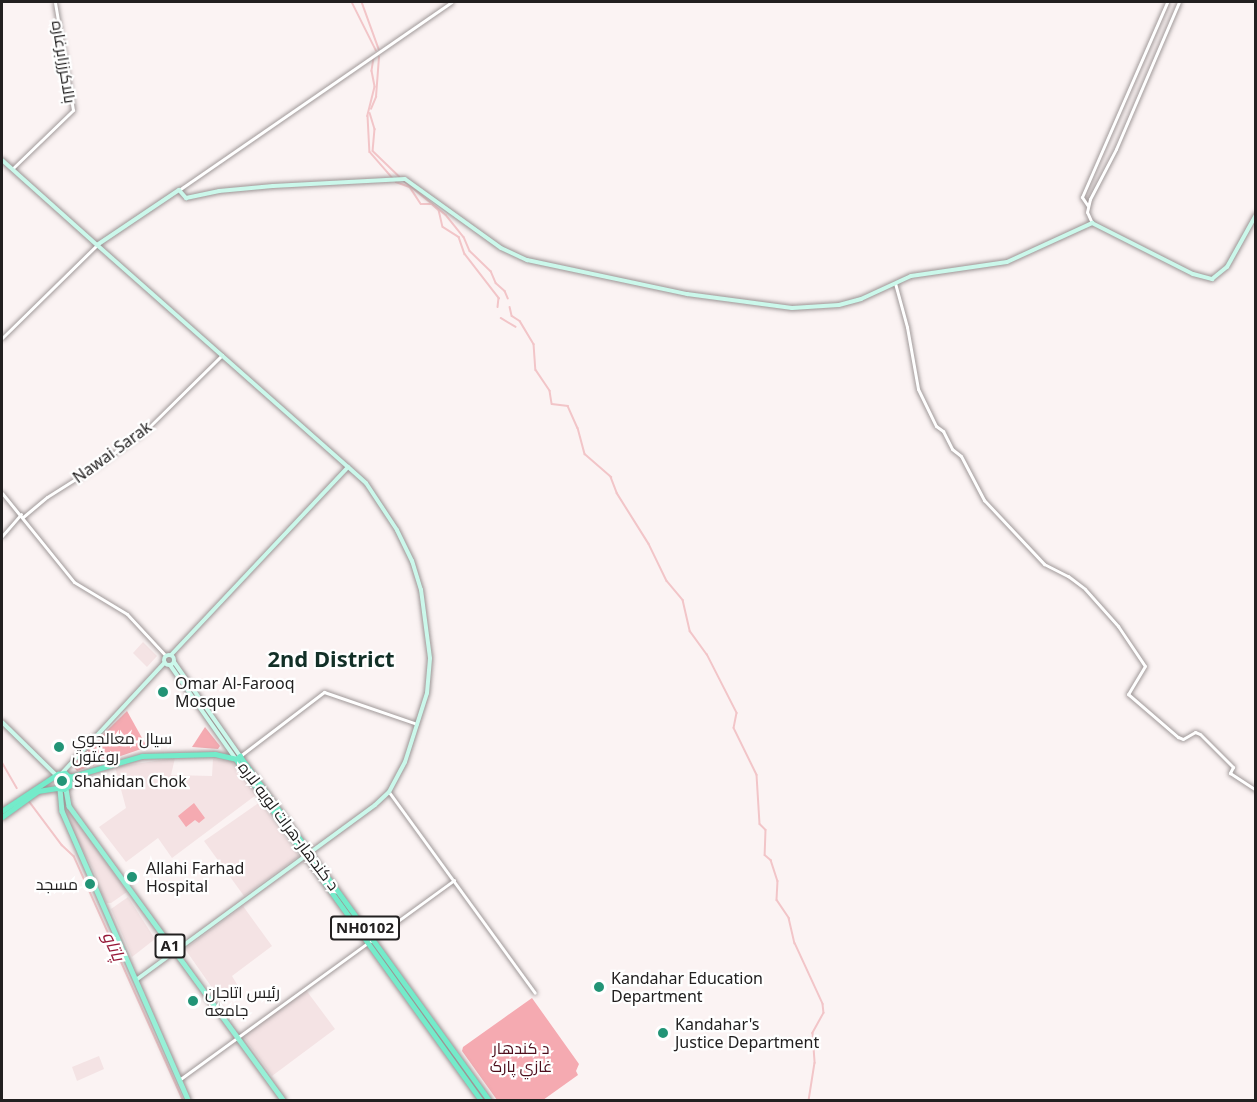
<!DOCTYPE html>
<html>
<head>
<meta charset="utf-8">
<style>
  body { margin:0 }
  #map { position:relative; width:1257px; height:1102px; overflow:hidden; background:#fbf3f3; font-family:"Noto Sans",Cairo,sans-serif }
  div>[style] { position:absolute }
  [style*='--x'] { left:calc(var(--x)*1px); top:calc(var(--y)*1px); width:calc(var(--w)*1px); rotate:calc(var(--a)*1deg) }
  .built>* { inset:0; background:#f4e3e4 }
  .green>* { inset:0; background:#f5aab1 }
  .stream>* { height:1.5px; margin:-0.75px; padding:0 0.75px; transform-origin:0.75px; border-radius:0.75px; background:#f2c5c8 }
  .roads { filter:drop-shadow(0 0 2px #9b9494) drop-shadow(0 0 2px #9b9494) }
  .tertiary>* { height:3px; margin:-1.5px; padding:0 1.5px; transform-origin:1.5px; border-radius:1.5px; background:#fff }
  .secondary>* { height:4px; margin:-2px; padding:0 2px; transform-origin:2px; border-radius:2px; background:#cbf8eb }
  .secondary>.ring { margin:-2px; padding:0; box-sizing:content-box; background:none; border:4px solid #cbf8eb; border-radius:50% }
  .primary>* { height:4.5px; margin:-2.25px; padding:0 2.25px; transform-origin:2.25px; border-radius:2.25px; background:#97f0d7 }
  .trunk>* { height:4.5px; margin:-2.25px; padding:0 2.25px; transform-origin:2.25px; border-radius:2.25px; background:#74ebca }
  .dots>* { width:16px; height:16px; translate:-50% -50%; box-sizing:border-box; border:3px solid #fff; border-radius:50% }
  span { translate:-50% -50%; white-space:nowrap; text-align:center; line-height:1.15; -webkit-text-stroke:4.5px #fff; paint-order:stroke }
  .shield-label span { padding:2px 4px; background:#fff; border:2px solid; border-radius:4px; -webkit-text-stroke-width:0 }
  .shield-label { font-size:15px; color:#222020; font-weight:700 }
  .street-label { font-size:16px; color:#222020 }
  .poi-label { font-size:16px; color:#222020 }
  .left { translate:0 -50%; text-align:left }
  .right { translate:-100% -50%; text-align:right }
  .park-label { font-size:16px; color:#4e0e1c }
  .water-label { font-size:18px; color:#961a39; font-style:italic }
  .district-label { font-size:22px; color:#123027; font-weight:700 }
  .frame { position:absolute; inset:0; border:3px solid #222020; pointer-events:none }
</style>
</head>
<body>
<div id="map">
  <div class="built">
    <div style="clip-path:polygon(143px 642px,157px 656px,147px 667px,133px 653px)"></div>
    <div style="clip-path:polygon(175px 758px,171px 775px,212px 776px,213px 759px,231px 761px,256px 795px,172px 858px,158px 838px,126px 862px,99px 827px,126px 808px,115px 767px)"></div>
    <div style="clip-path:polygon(260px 802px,299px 856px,244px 896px,204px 841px)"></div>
    <div style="clip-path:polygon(69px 811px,127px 892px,111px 903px,107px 903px,102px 894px,93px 869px,74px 834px,66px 813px)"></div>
    <div style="clip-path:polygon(128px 897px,155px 939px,132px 957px,111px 909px)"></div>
    <div style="clip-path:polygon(243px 906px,272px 946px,232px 976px,238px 986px,220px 999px,185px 949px)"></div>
    <div style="clip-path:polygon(306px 990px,335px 1029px,272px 1076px,243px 1036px)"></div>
    <div style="clip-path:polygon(99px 1056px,104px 1069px,77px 1081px,72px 1067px)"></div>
  </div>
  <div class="green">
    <div style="clip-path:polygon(127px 711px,147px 747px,77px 771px,72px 765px)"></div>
    <div style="clip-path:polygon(205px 727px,220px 746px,218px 749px,192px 747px)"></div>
    <div style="clip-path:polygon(194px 803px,205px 818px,199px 823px,195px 820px,186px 827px,178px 816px)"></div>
    <div style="clip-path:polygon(532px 998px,579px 1064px,576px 1071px,578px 1075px,543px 1100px,497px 1100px,462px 1051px,463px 1047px)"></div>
  </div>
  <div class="stream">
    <div style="--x:352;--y:2;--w:54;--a:63.4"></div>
    <div style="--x:362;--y:2;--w:50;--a:70.1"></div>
    <div style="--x:374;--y:58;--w:13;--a:99"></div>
    <div style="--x:372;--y:71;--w:16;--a:79"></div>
    <div style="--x:375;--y:87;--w:30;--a:104"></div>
    <div style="--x:368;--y:116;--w:36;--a:87"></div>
    <div style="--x:370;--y:152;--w:35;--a:49"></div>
    <div style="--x:371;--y:109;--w:13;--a:-67"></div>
    <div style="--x:376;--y:97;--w:40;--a:-85.7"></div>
    <div style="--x:370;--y:113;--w:17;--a:73"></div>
    <div style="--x:375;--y:129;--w:22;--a:95"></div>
    <div style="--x:373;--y:151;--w:37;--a:44"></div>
    <div style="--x:403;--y:180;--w:55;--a:39.1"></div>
    <div style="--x:446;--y:215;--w:28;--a:51"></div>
    <div style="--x:464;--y:237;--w:15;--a:67"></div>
    <div style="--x:470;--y:251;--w:29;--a:44"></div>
    <div style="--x:491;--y:271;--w:13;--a:67"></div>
    <div style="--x:496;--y:283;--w:12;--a:42"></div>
    <div style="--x:505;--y:291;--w:8;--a:67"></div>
    <div style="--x:396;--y:182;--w:15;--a:20"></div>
    <div style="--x:410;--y:187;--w:20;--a:57"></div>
    <div style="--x:421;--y:204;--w:11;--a:0"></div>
    <div style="--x:432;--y:204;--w:9;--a:41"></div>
    <div style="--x:439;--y:210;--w:17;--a:77"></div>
    <div style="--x:443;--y:227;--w:19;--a:32"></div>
    <div style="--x:459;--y:237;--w:18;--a:71"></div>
    <div style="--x:465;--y:254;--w:56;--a:52.3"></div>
    <div style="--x:499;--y:298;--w:9;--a:96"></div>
    <div style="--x:510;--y:307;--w:9;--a:77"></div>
    <div style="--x:512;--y:316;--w:9;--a:32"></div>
    <div style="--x:520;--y:321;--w:27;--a:59"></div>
    <div style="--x:534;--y:344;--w:26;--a:86"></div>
    <div style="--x:536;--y:370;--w:25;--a:56"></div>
    <div style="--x:550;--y:391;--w:13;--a:81"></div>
    <div style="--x:552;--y:404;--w:16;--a:7"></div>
    <div style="--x:568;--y:406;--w:24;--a:66"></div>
    <div style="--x:578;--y:428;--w:27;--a:75"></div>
    <div style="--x:585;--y:454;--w:35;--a:41"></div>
    <div style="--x:611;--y:477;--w:17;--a:69"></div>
    <div style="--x:617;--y:493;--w:60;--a:57.9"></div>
    <div style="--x:649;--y:544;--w:41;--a:64.1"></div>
    <div style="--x:667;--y:581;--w:25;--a:50"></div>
    <div style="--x:683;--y:600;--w:32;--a:77"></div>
    <div style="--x:690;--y:631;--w:29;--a:54"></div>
    <div style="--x:707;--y:654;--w:66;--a:63"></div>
    <div style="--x:737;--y:713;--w:15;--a:101"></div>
    <div style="--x:734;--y:728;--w:52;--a:63.9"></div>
    <div style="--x:757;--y:775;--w:49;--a:86.5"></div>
    <div style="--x:760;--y:824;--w:8;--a:45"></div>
    <div style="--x:766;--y:830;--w:25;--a:92"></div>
    <div style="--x:765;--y:855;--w:8;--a:40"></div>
    <div style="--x:771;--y:860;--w:22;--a:72"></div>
    <div style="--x:778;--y:881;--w:19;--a:93"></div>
    <div style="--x:777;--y:900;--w:22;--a:56"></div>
    <div style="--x:789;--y:918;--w:26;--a:77"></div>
    <div style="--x:795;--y:943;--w:67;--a:65.3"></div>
    <div style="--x:823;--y:1004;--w:9;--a:84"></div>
    <div style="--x:824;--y:1013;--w:23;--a:119"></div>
    <div style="--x:813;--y:1033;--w:30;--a:86"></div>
    <div style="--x:815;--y:1063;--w:37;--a:99"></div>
    <div style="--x:501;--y:318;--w:17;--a:31"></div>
    <div style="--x:2;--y:762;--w:30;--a:60"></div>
    <div style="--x:29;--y:801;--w:55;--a:53.1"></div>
    <div style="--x:62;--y:845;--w:16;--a:43"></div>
    <div style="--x:74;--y:856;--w:267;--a:65.9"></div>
  </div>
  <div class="roads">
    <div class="tertiary">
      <div style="--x:12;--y:169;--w:85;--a:-44"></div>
      <div style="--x:73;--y:110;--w:109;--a:-99.5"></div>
      <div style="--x:179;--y:190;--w:331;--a:-34.6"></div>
      <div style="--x:1088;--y:206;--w:11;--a:-124"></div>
      <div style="--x:1082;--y:197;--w:213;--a:-66.4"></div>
      <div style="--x:1092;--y:223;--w:12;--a:-114"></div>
      <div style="--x:1087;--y:212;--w:13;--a:-77"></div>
      <div style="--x:1090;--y:199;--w:56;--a:-62.5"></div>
      <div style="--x:1116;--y:149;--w:160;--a:-66.8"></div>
      <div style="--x:895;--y:283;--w:46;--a:74.7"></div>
      <div style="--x:907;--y:327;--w:63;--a:79.9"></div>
      <div style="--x:918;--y:389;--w:41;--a:64.1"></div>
      <div style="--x:936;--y:426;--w:9;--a:36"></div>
      <div style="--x:943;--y:431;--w:20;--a:63"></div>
      <div style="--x:952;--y:449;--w:11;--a:38"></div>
      <div style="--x:961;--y:456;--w:50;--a:62.4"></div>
      <div style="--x:984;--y:500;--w:88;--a:46.8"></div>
      <div style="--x:1044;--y:564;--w:27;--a:27"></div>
      <div style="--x:1068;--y:576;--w:21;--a:37"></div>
      <div style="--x:1085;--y:589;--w:50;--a:48.3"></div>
      <div style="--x:1118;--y:626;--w:48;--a:56"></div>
      <div style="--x:1145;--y:666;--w:33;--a:121"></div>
      <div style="--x:1128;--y:694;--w:66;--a:40.7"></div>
      <div style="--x:1178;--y:737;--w:5;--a:22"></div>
      <div style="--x:1183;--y:739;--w:14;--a:-30"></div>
      <div style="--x:1195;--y:732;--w:5;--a:22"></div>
      <div style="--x:1200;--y:734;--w:47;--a:45"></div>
      <div style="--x:1233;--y:767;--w:7;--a:117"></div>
      <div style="--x:1230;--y:773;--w:31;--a:33"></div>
      <div style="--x:2;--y:338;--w:133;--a:-44.4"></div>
      <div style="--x:2;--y:493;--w:114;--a:51"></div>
      <div style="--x:74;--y:582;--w:62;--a:31.1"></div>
      <div style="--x:127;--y:614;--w:57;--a:47.1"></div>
      <div style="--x:23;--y:517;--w:31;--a:-40"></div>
      <div style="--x:47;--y:497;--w:58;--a:-32.3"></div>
      <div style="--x:96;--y:466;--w:62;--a:-35.8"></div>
      <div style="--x:146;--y:430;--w:107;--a:-44.6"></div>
      <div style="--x:2;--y:536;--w:29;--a:-49"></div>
      <div style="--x:240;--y:756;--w:106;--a:-37.3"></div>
      <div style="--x:324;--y:692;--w:98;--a:19"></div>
      <div style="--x:389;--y:792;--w:248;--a:54"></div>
      <div style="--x:179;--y:1080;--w:340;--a:-36"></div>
    </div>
    <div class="secondary">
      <div style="--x:2;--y:160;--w:127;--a:41.8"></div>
      <div class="ring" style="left:164px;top:655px;width:6px;height:6px"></div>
      <div style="--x:171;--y:655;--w:258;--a:-46.7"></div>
      <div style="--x:348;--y:467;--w:335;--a:-138.5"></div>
      <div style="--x:97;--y:245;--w:99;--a:-33.9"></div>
      <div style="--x:179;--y:190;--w:11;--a:49"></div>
      <div style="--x:186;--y:198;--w:34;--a:-12"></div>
      <div style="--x:219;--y:191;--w:54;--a:-5.3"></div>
      <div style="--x:273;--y:186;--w:132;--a:-3"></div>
      <div style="--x:405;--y:179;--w:118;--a:35.7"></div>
      <div style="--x:501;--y:248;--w:29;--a:25"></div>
      <div style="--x:527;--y:260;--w:164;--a:12"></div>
      <div style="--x:687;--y:294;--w:106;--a:7.6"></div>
      <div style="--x:792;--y:308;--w:47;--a:-3.7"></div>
      <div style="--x:839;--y:305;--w:23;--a:-15"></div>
      <div style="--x:861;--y:299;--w:55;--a:-24.7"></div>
      <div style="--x:911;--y:276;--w:97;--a:-8.3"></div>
      <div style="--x:1007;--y:262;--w:94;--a:-24.6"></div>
      <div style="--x:1092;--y:223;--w:113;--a:26.8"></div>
      <div style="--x:1193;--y:274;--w:20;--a:15"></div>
      <div style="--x:1212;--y:279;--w:19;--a:-39"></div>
      <div style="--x:1227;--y:267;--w:60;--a:-60.9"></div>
      <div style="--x:174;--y:662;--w:115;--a:54.9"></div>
      <div style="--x:170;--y:665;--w:113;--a:55"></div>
      <div style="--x:2;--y:722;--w:76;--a:44.5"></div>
      <div style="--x:62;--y:773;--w:151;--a:-47.1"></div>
      <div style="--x:136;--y:980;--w:296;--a:-36.2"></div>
      <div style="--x:375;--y:805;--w:19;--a:-43"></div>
      <div style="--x:389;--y:792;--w:34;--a:-62"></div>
      <div style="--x:405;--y:762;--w:72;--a:-72.3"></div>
      <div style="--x:427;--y:693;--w:35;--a:-85"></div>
      <div style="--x:430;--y:658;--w:69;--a:-97.5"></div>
      <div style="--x:421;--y:590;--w:30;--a:-107"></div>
      <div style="--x:412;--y:561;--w:34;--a:-116"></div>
      <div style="--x:397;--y:530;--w:56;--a:-123.4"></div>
      <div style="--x:366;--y:483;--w:24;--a:-138"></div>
    </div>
    <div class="primary">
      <div style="--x:60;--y:789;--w:22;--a:85"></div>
      <div style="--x:62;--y:811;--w:315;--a:66.4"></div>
      <div style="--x:66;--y:789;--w:17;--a:80"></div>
      <div style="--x:69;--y:806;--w:364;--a:53.9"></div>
    </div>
    <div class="trunk">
      <div style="--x:236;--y:759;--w:5;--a:-37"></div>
      <div style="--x:240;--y:756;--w:425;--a:54.1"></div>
      <div style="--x:70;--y:777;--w:75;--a:-16.3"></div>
      <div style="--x:142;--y:756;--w:73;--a:-1.6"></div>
      <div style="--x:215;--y:754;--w:22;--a:13"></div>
      <div style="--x:236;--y:759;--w:420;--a:54.3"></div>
      <div style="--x:57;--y:788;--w:7;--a:8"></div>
      <div style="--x:64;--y:789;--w:6;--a:-31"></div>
      <div style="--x:69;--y:786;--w:9;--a:-84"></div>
      <div style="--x:2;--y:811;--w:67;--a:-33.5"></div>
      <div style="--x:58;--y:774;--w:7;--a:-8"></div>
      <div style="--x:65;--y:773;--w:6;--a:39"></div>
      <div style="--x:2;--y:817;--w:44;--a:-35.8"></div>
      <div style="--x:38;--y:791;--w:19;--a:-9"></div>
    </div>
  </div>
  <div class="dots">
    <div style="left:163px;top:692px;background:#229476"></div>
    <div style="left:59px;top:747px;background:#229476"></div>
    <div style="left:62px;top:781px;background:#229476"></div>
    <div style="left:132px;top:877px;background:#229476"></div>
    <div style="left:90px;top:884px;background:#229476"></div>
    <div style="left:599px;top:987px;background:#229476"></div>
    <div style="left:193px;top:1001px;background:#229476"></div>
    <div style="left:663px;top:1033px;background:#229476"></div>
  </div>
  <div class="shield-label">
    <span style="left:365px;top:928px">NH0102</span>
    <span style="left:170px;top:946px">A1</span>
  </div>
  <div class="street-label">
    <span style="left:64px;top:62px;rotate:81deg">بالاکرززابرغاره</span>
    <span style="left:112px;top:452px;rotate:-36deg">Nawai Sarak</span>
    <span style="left:289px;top:826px;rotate:53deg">د کندهار-هرات لويه لاره</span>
  </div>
  <div class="poi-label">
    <span class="left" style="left:175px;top:692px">Omar Al-Farooq<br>Mosque</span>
    <span class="left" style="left:72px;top:747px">سيال معالجوي<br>روغتون</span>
    <span class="left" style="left:74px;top:781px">Shahidan Chok</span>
    <span class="left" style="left:146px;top:877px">Allahi Farhad<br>Hospital</span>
    <span class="right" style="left:78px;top:884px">مسجد</span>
    <span class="left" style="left:611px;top:987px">Kandahar Education<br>Department</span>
    <span class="left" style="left:205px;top:1001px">رئيس اتاجان<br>جامعه</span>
    <span class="left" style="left:675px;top:1033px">Kandahar's<br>Justice Department</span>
  </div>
  <div class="park-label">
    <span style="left:521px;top:1057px">د کندهار<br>غازي پارک</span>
  </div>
  <div class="water-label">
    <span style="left:114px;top:946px;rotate:66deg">پاتاو</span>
  </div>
  <div class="district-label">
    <span style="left:331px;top:659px">2nd District</span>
  </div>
  <div class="frame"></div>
</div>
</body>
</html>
